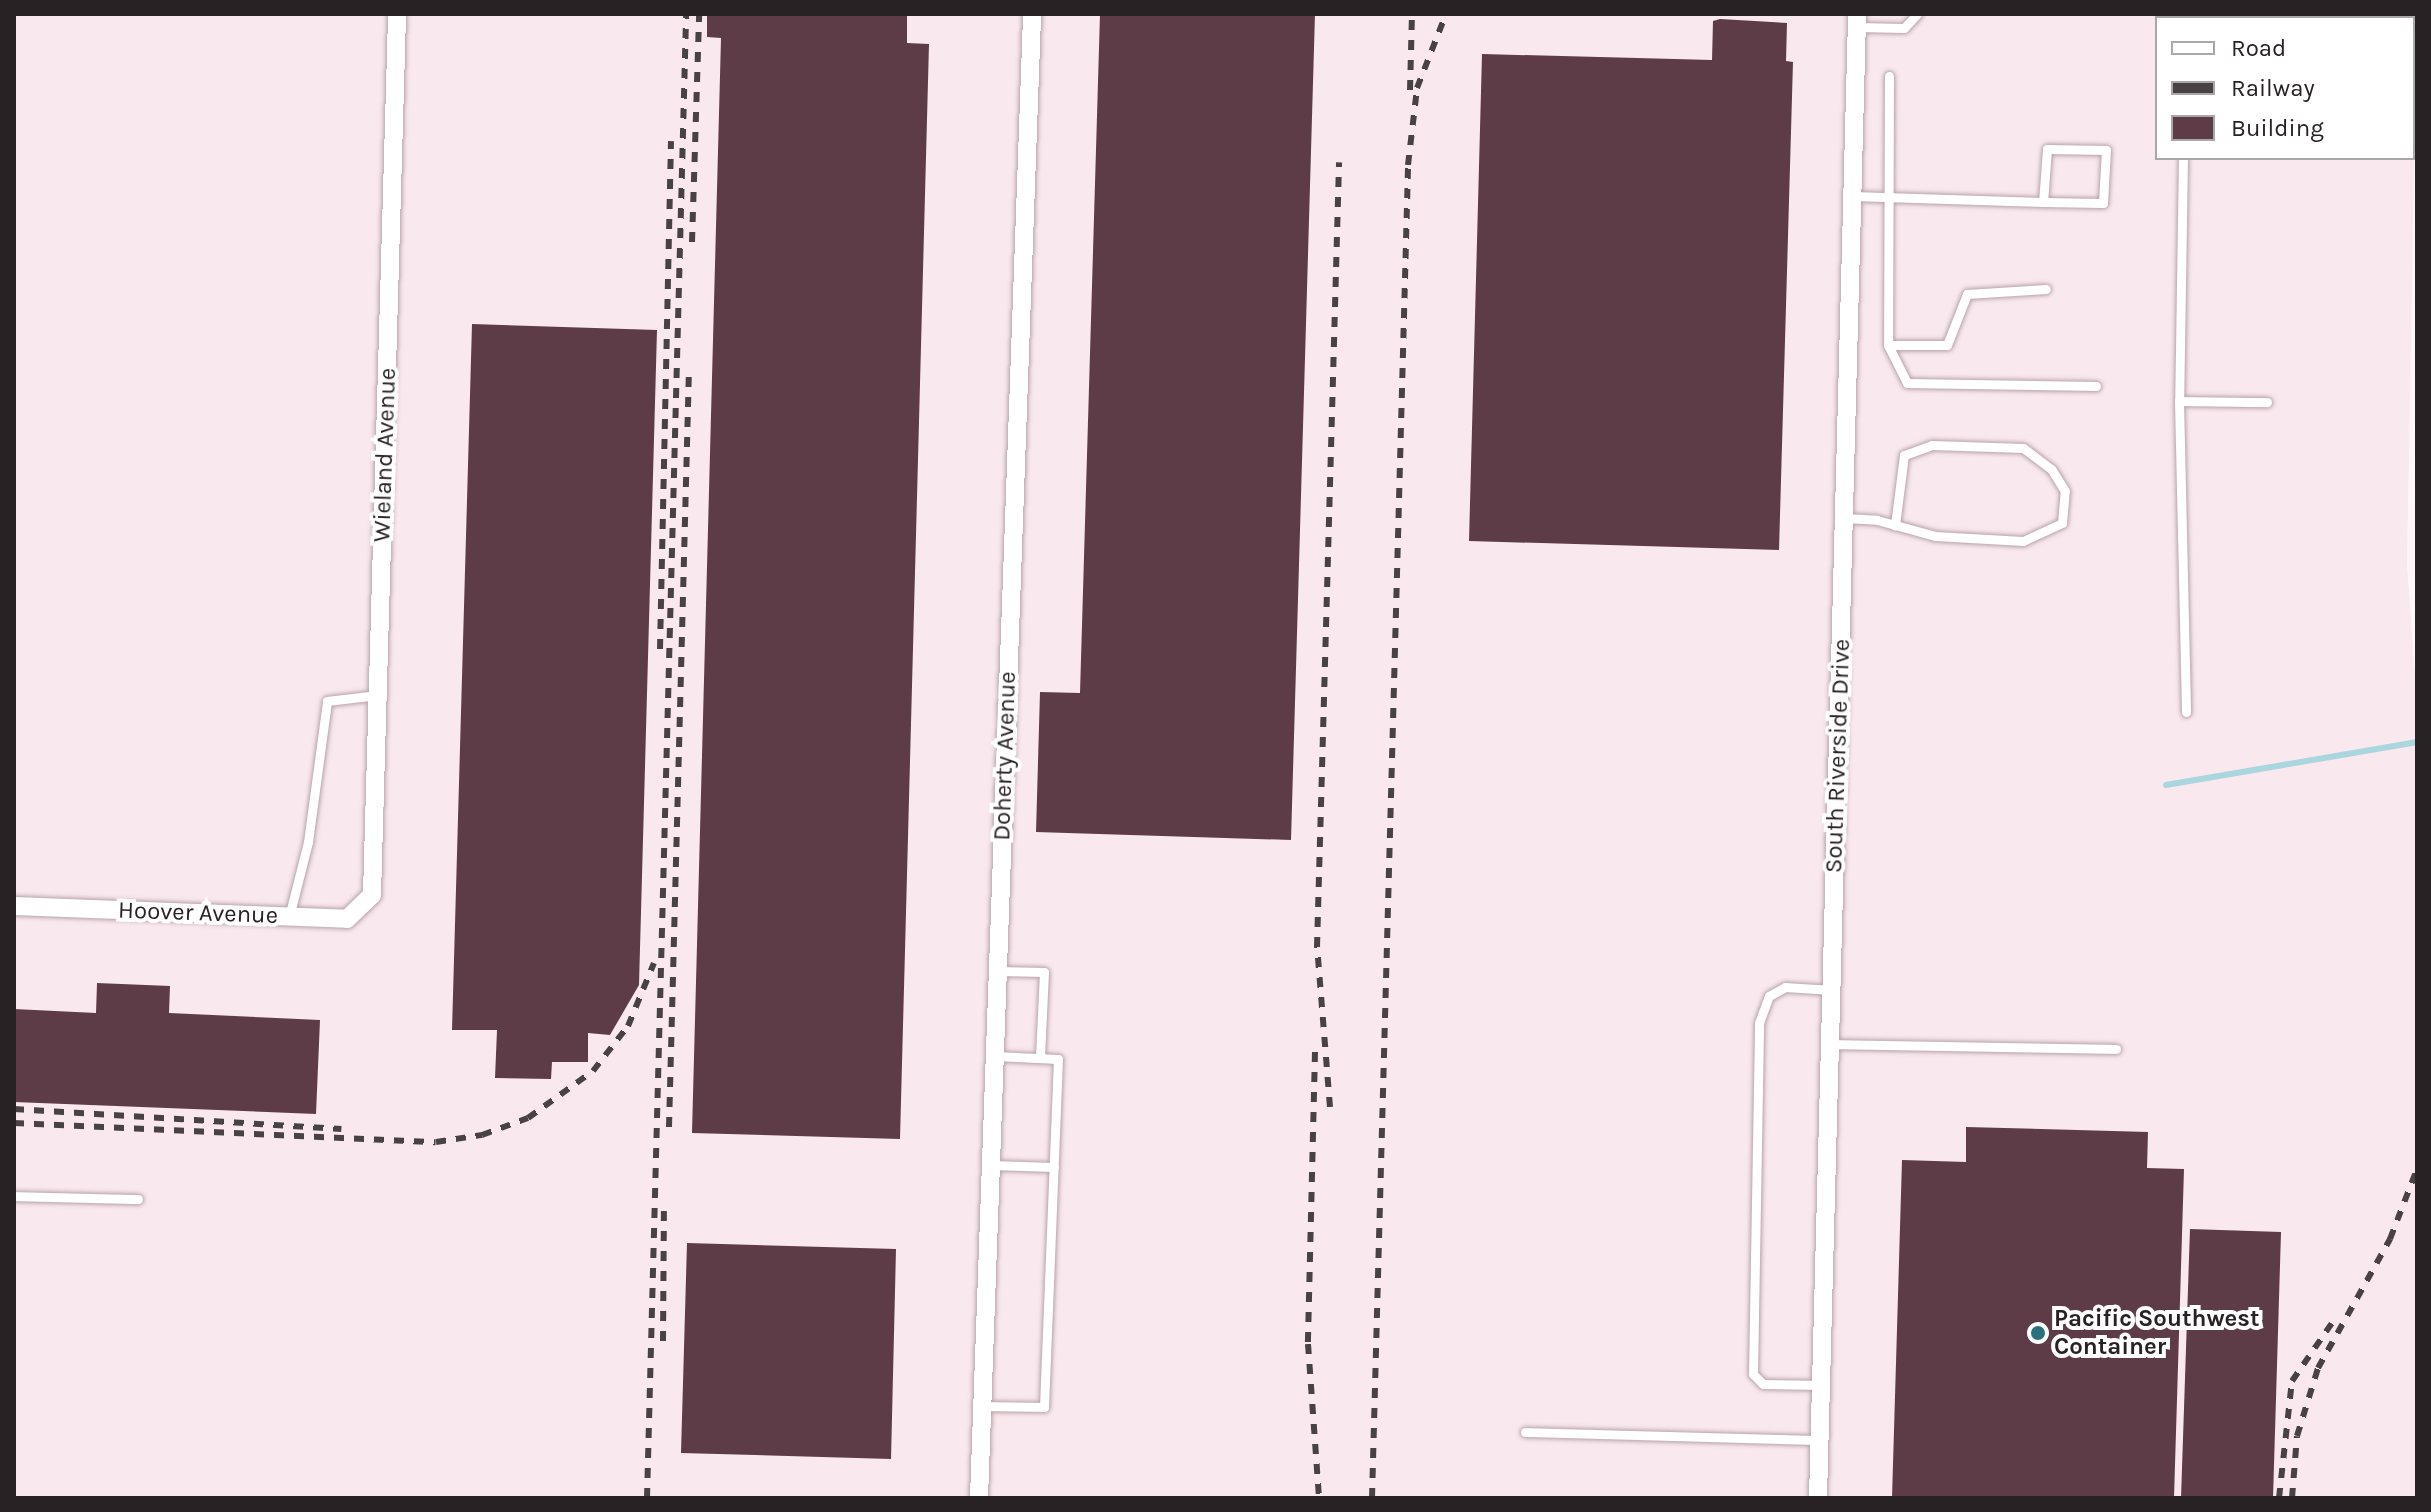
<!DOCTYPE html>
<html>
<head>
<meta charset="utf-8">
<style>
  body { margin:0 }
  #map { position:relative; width:2431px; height:1512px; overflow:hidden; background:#fff7f9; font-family:Karla,sans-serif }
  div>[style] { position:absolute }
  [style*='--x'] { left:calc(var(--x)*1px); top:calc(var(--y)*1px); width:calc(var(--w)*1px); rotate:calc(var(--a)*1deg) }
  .built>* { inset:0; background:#f9e8ed }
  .stream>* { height:6px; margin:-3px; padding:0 3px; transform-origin:3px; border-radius:3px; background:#a9d6df }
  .building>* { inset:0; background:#5d3c47 }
  .roads { filter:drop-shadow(0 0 2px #b7a4aa) drop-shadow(0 0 2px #b7a4aa) }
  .lane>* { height:9px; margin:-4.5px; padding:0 4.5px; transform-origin:4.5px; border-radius:4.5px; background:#fff }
  .street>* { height:18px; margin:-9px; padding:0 9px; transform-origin:9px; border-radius:9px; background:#fff }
  .rail>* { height:6px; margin-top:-3px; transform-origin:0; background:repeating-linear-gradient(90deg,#494244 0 10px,transparent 0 20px) }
  .dots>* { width:22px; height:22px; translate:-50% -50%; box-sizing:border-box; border:4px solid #fff; border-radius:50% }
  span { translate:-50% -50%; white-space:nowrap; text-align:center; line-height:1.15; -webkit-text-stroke:8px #fff; paint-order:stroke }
  .street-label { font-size:24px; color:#292224 }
  .poi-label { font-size:24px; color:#292224; font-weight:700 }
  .left { translate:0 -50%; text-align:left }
  .frame { position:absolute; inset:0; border:16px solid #292224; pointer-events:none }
  .legend { position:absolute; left:2155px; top:16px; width:260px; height:144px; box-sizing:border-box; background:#fff; border:2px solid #a9a7a7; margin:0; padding:10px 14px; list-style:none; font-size:24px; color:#292224 }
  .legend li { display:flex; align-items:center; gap:16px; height:40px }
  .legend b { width:40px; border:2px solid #a9a7a7 }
</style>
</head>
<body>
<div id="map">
  <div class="built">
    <div style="clip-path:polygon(evenodd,14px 14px,2417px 14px,2407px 564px,2417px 706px,2417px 1498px,14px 1498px,14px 14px,2157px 18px,2413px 18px,2413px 158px,2157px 158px,2157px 18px)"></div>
  </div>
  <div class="stream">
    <div style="--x:2166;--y:785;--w:255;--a:-9.7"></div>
  </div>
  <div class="building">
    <div style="clip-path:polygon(707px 14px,907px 14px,907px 43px,929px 44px,900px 1139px,692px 1133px,721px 38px,707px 37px)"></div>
    <div style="clip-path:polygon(1100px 14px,1315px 14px,1291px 840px,1036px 832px,1040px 692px,1080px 693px)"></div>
    <div style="clip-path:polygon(1720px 19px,1787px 23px,1786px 61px,1793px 62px,1779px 550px,1469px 541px,1482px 54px,1712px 60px,1713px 21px)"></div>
    <div style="clip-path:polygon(472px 324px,657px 330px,639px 985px,610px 1035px,588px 1033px,588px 1062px,552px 1062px,551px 1079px,495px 1078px,497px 1030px,452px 1030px)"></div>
    <div style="clip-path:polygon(97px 983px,170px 986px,169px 1013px,320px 1020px,316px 1114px,14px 1102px,14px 1009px,96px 1013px)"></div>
    <div style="clip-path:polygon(1966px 1127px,2148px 1132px,2147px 1168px,2184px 1169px,2174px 1498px,1892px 1498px,1902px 1160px,1966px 1162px)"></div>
    <div style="clip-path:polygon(2190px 1229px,2281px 1232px,2273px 1498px,2181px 1498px)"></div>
    <div style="clip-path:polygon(687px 1243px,896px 1249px,891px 1459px,681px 1453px)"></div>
  </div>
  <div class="roads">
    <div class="lane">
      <div style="--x:2185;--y:18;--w:4;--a:-90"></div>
      <div style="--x:1857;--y:27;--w:47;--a:1.2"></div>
      <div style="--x:1904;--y:28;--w:19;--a:-47"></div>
      <div style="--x:1889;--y:76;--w:269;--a:90.2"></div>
      <div style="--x:1888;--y:345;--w:42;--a:63.4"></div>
      <div style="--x:1907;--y:383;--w:189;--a:0.9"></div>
      <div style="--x:2183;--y:158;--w:243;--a:90.9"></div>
      <div style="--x:2179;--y:401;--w:311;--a:88.7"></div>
      <div style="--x:1852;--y:196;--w:191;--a:1.8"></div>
      <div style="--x:2043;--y:202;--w:60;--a:1"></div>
      <div style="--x:2103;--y:203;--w:53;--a:-86.8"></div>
      <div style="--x:2106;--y:150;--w:59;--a:-179"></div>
      <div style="--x:2047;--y:149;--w:53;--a:94.3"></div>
      <div style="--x:1888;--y:345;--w:59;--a:0"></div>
      <div style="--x:1947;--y:345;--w:55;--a:-68.6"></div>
      <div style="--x:1967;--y:294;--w:79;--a:-3.6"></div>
      <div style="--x:2179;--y:401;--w:88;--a:0.7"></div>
      <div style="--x:1844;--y:518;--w:33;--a:3"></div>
      <div style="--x:1877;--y:520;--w:60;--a:15.4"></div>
      <div style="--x:1935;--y:536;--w:88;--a:3.3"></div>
      <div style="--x:2023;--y:541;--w:43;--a:-24.8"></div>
      <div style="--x:2062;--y:523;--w:32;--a:-85"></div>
      <div style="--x:2065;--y:491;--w:26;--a:-122"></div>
      <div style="--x:2051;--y:469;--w:35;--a:-143"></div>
      <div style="--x:2023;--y:448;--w:91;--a:-178.1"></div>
      <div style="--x:1932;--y:445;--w:30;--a:160"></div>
      <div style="--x:1904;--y:455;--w:71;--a:97.3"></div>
      <div style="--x:289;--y:917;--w:77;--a:-75.8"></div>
      <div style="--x:308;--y:842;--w:142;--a:-82.3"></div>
      <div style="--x:327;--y:701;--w:51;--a:-6.7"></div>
      <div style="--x:998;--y:971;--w:46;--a:1.2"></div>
      <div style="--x:1044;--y:972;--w:86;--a:92.7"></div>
      <div style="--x:1830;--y:1044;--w:286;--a:1"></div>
      <div style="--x:991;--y:1165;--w:63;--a:1.8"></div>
      <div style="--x:14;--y:1196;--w:124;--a:1.4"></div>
      <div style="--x:1821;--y:1385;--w:58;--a:-179"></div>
      <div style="--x:1763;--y:1384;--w:14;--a:-135"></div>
      <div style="--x:1753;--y:1374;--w:351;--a:-89"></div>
      <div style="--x:1759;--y:1023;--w:29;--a:-70"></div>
      <div style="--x:1769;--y:996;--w:18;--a:-29"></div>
      <div style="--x:1785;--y:987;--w:47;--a:3.7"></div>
      <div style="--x:983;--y:1406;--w:61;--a:0.9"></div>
      <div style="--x:1044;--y:1407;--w:348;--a:-87.7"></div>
      <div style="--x:1058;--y:1059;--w:63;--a:-177.3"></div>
      <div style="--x:1525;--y:1432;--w:295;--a:1.6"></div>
    </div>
    <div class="street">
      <div style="--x:14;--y:906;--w:333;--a:2.2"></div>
      <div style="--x:347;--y:919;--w:35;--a:-44"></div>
      <div style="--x:372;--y:895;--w:881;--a:-88.37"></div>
      <div style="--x:979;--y:1498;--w:1485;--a:-87.95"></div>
      <div style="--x:1818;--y:1498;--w:1485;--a:-88.49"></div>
    </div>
  </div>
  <div class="rail">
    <div style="--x:1410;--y:90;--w:76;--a:-88.5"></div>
    <div style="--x:692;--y:242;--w:228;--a:-88.2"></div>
    <div style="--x:660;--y:649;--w:508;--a:-88.76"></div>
    <div style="--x:1315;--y:1052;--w:292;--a:91.4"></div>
    <div style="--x:1308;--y:1344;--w:154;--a:85.9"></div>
    <div style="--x:1330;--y:1107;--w:161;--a:-94.6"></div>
    <div style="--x:1317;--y:947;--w:785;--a:-88.39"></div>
    <div style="--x:14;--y:1109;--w:328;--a:3.5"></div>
    <div style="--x:14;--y:1123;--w:422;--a:2.6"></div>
    <div style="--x:436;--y:1142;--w:47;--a:-8.7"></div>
    <div style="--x:482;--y:1135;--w:49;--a:-20.3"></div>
    <div style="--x:528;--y:1118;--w:80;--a:-35.9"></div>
    <div style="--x:593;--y:1071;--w:57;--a:-52.1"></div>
    <div style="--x:628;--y:1026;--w:68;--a:-67.6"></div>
    <div style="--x:669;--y:1127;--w:757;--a:-88.49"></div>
    <div style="--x:663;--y:1341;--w:132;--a:-89.6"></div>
    <div style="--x:647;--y:1498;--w:1485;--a:-88.49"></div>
    <div style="--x:1372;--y:1498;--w:1333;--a:-88.45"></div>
    <div style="--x:1408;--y:165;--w:78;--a:-83.3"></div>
    <div style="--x:1417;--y:88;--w:79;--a:-68.6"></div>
    <div style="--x:2279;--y:1498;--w:118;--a:-83.7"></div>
    <div style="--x:2292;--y:1381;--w:70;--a:-55.4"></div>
    <div style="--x:2292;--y:1498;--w:62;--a:-85.4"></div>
    <div style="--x:2297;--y:1436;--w:71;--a:-72.8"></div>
    <div style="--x:2318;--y:1368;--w:148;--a:-60.8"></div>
    <div style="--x:2390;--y:1239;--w:75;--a:-68.9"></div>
  </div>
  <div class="dots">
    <div style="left:2038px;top:1333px;background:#2a717e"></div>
  </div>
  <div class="street-label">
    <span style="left:385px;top:455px;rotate:-88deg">Wieland Avenue</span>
    <span style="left:1005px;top:756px;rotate:-88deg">Doherty Avenue</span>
    <span style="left:1838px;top:756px;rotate:-88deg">South Riverside Drive</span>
    <span style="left:198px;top:913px;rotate:2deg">Hoover Avenue</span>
  </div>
  <div class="poi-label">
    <span class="left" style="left:2054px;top:1333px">Pacific Southwest<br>Container</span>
  </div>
  <div class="frame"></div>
  <ul class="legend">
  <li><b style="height:10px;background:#fff"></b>Road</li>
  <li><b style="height:10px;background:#494244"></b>Railway</li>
  <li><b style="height:22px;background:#5d3c47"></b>Building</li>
  </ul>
</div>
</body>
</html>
